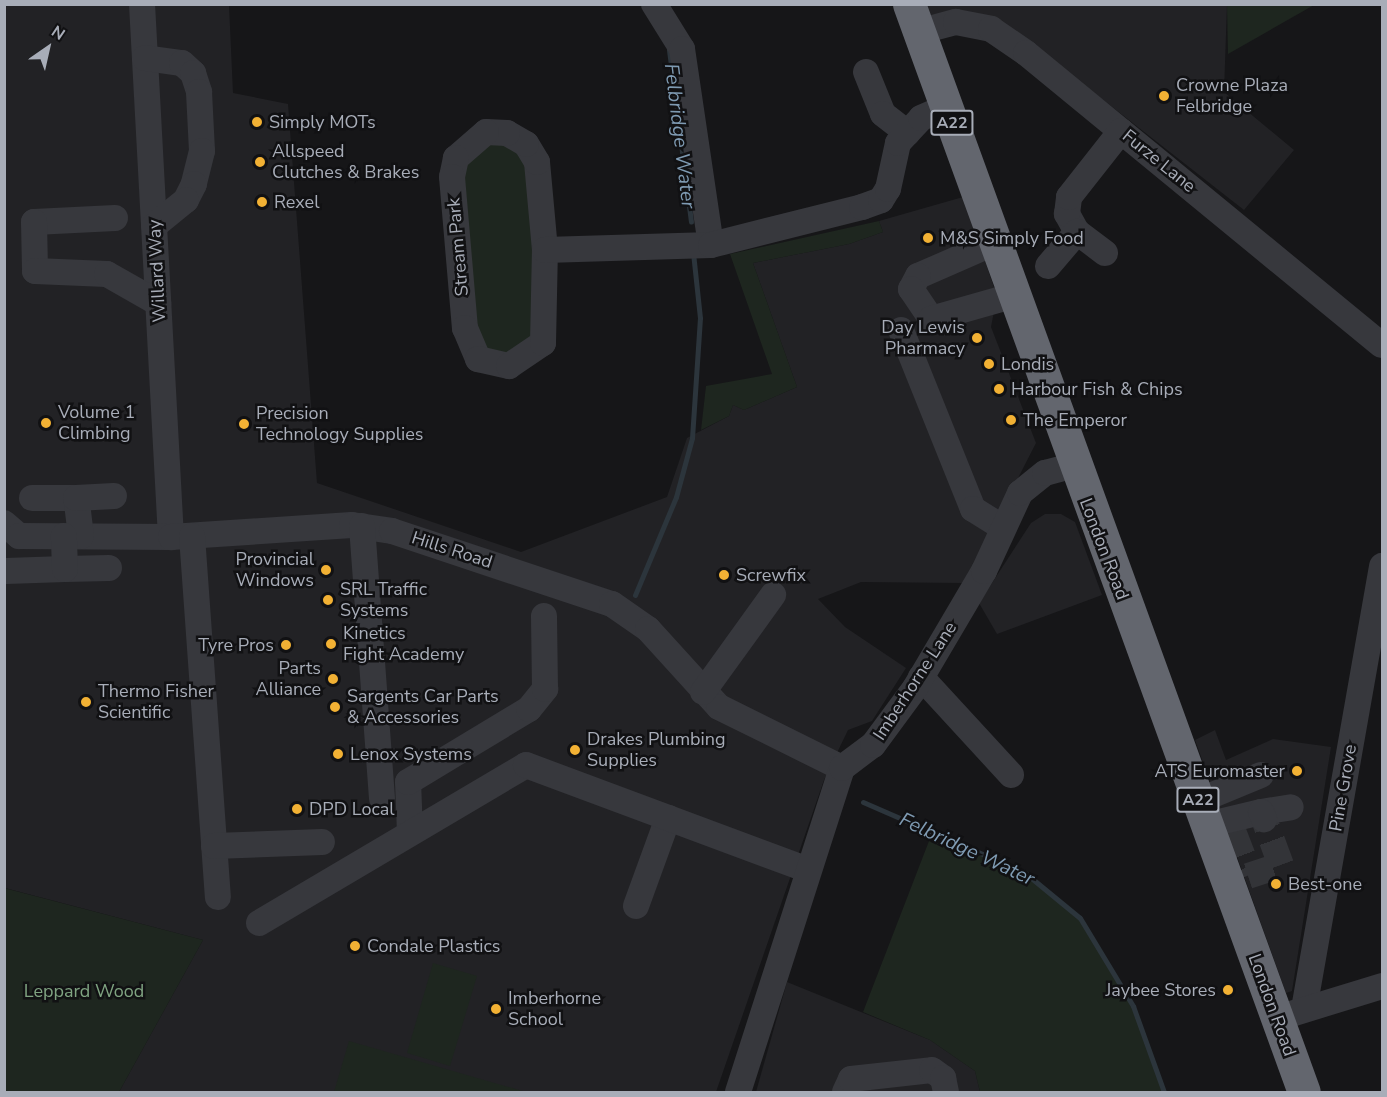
<!DOCTYPE html>
<html>
<head>
<meta charset="utf-8">
<style>
  body { margin:0 }
  #map { position:relative; width:1387px; height:1097px; overflow:hidden; background:#161618; font-family:"Nunito Sans",sans-serif }
  div>[style] { position:absolute }
  [style*='--x'] { left:calc(var(--x)*1px); top:calc(var(--y)*1px); width:calc(var(--w)*1px); rotate:calc(var(--a)*1deg) }
  .built>* { inset:0; background:#222225 }
  .green>* { inset:0; background:#1e261f }
  .stream>* { height:5px; margin:-2.5px; padding:0 2.5px; transform-origin:2.5px; border-radius:2.5px; background:#2c353c }
  .minor-tunnel>* { height:26px; margin-top:-13px; transform-origin:0; background:repeating-linear-gradient(90deg,#333438 0 26px,transparent 0 39px) }
  .minor>* { height:26px; margin:-13px; padding:0 13px; transform-origin:13px; border-radius:13px; background:#37383d }
  .highway>* { height:33px; margin:-16.5px; padding:0 16.5px; transform-origin:16.5px; border-radius:16.5px; background:#63666e }
  .dots>* { width:16px; height:16px; translate:-50% -50%; box-sizing:border-box; border:3px solid #111113; border-radius:50% }
  span { translate:-50% -50%; white-space:nowrap; text-align:center; line-height:1.15; -webkit-text-stroke:5px #111113; paint-order:stroke }
  .shield-label span { padding:2px 4px; background:#111113; border:2px solid; border-radius:4px; -webkit-text-stroke-width:0 }
  .shield-label { font-size:16px; color:#a8adb8; font-weight:700 }
  .poi-label { font-size:18px; color:#a8adb8 }
  .left { translate:0 -50%; text-align:left }
  .right { translate:-100% -50%; text-align:right }
  .street-label { font-size:18px; color:#a8adb8 }
  .park-label { font-size:18px; color:#7fa381 }
  .water-label { font-size:20px; color:#7f9bb3; font-style:italic }
  .frame { position:absolute; inset:0; border:6px solid #a8adb8; pointer-events:none }
  .north { position:absolute; left:18px; top:18px; width:60px; height:60px; -webkit-text-stroke:4px #111113; paint-order:stroke; rotate:34deg; font-size:16px; font-weight:700; line-height:24px; text-align:center; color:#a8adb8 }
  .north::after { content:''; display:block; margin:auto; width:21px; height:27px; background:#a8adb8; clip-path:polygon(50% 0,100% 100%,50% 72%,0 100%) }
</style>
</head>
<body>
<div id="map">
  <div class="built">
    <div style="clip-path:polygon(4px 5px,229px 5px,233px 93px,288px 104px,317px 483px,521px 552px,667px 497px,687px 438px,729px 416px,733px 405px,744px 410px,797px 387px,753px 263px,849px 244px,883px 232px,879px 221px,963px 197px,997px 296px,991px 327px,1036px 443px,964px 583px,861px 582px,818px 599px,845px 627px,906px 668px,872px 721px,848px 730px,824px 780px,716px 1092px,119px 1092px,203px 940px,5px 888px)"></div>
    <div style="clip-path:polygon(926px 5px,1227px 5px,1224px 92px,1294px 150px,1244px 210px,1033px 45px,932px 20px)"></div>
    <div style="clip-path:polygon(1045px 514px,1061px 514px,1075px 522px,1102px 595px,997px 634px,979px 603px,1031px 523px)"></div>
    <div style="clip-path:polygon(1215px 730px,1226px 760px,1273px 739px,1331px 747px,1292px 991px,1286px 993px,1195px 740px)"></div>
    <div style="clip-path:polygon(787px 982px,930px 1040px,975px 1071px,980px 1092px,756px 1092px)"></div>
  </div>
  <div class="green">
    <div style="clip-path:polygon(1227px 5px,1227px 4px,1314px 5px,1228px 54px)"></div>
    <div style="clip-path:polygon(504px 140px,530px 162px,541px 331px,509px 358px,479px 349px,463px 160px,469px 150px)"></div>
    <div style="clip-path:polygon(879px 221px,883px 232px,849px 244px,753px 263px,797px 387px,744px 410px,733px 405px,729px 416px,701px 430px,706px 386px,772px 374px,730px 254px)"></div>
    <div style="clip-path:polygon(929px 841px,984px 854px,1024px 872px,1080px 918px,1133px 1006px,1164px 1092px,980px 1092px,975px 1071px,930px 1040px,863px 1012px)"></div>
    <div style="clip-path:polygon(4px 888px,203px 940px,119px 1092px,5px 1092px)"></div>
    <div style="clip-path:polygon(433px 963px,477px 976px,450px 1066px,407px 1053px)"></div>
    <div style="clip-path:polygon(349px 1041px,526px 1092px,334px 1092px)"></div>
  </div>
  <div class="stream">
    <div style="--x:669;--y:50;--w:173;--a:82.7"></div>
    <div style="--x:635;--y:595;--w:106;--a:-67.3"></div>
    <div style="--x:676;--y:497;--w:61;--a:-74.8"></div>
    <div style="--x:692;--y:438;--w:120;--a:-86.2"></div>
    <div style="--x:700;--y:318;--w:66;--a:-96.1"></div>
    <div style="--x:863;--y:802;--w:176;--a:23.5"></div>
    <div style="--x:1024;--y:872;--w:72;--a:39.4"></div>
    <div style="--x:1080;--y:918;--w:103;--a:58.9"></div>
    <div style="--x:1133;--y:1006;--w:91;--a:70.2"></div>
  </div>
  <div class="minor-tunnel">
    <div style="--x:1233;--y:831;--w:47;--a:68.9"></div>
    <div style="--x:1248;--y:876;--w:35;--a:-18"></div>
    <div style="--x:1281;--y:865;--w:49;--a:-110.3"></div>
  </div>
  <div class="minor">
    <div style="--x:142;--y:4;--w:534;--a:86.89"></div>
    <div style="--x:654;--y:4;--w:53;--a:58.1"></div>
    <div style="--x:682;--y:49;--w:198;--a:81.6"></div>
    <div style="--x:918;--y:32;--w:39;--a:-15"></div>
    <div style="--x:956;--y:22;--w:36;--a:11"></div>
    <div style="--x:991;--y:29;--w:42;--a:34.4"></div>
    <div style="--x:1026;--y:53;--w:460;--a:39.4"></div>
    <div style="--x:145;--y:58;--w:37;--a:8"></div>
    <div style="--x:182;--y:63;--w:15;--a:42"></div>
    <div style="--x:193;--y:73;--w:20;--a:72"></div>
    <div style="--x:199;--y:92;--w:59;--a:87.1"></div>
    <div style="--x:202;--y:151;--w:34;--a:104"></div>
    <div style="--x:194;--y:184;--w:18;--a:117"></div>
    <div style="--x:186;--y:200;--w:41;--a:140.9"></div>
    <div style="--x:866;--y:72;--w:45;--a:68"></div>
    <div style="--x:883;--y:114;--w:31;--a:38"></div>
    <div style="--x:115;--y:218;--w:81;--a:177.2"></div>
    <div style="--x:34;--y:222;--w:49;--a:88.8"></div>
    <div style="--x:35;--y:271;--w:72;--a:2.4"></div>
    <div style="--x:107;--y:274;--w:59;--a:29.6"></div>
    <div style="--x:996;--y:242;--w:85;--a:156.4"></div>
    <div style="--x:918;--y:276;--w:15;--a:118"></div>
    <div style="--x:911;--y:289;--w:36;--a:56"></div>
    <div style="--x:931;--y:319;--w:87;--a:-15.9"></div>
    <div style="--x:545;--y:250;--w:88;--a:-95.2"></div>
    <div style="--x:537;--y:162;--w:21;--a:-121"></div>
    <div style="--x:526;--y:144;--w:22;--a:-150"></div>
    <div style="--x:507;--y:133;--w:21;--a:-177"></div>
    <div style="--x:486;--y:132;--w:40;--a:139"></div>
    <div style="--x:456;--y:158;--w:19;--a:102"></div>
    <div style="--x:452;--y:177;--w:152;--a:85.1"></div>
    <div style="--x:465;--y:328;--w:34;--a:67"></div>
    <div style="--x:478;--y:359;--w:32;--a:13"></div>
    <div style="--x:509;--y:366;--w:41;--a:-34.1"></div>
    <div style="--x:543;--y:343;--w:93;--a:-88.8"></div>
    <div style="--x:545;--y:250;--w:166;--a:-1.7"></div>
    <div style="--x:711;--y:245;--w:156;--a:-14.1"></div>
    <div style="--x:862;--y:207;--w:20;--a:-20"></div>
    <div style="--x:881;--y:200;--w:13;--a:-58"></div>
    <div style="--x:888;--y:189;--w:47;--a:-77.7"></div>
    <div style="--x:898;--y:143;--w:34;--a:-47"></div>
    <div style="--x:921;--y:118;--w:27;--a:-24"></div>
    <div style="--x:1105;--y:253;--w:35;--a:-143"></div>
    <div style="--x:1077;--y:232;--w:21;--a:-119"></div>
    <div style="--x:1067;--y:214;--w:17;--a:-83"></div>
    <div style="--x:1069;--y:197;--w:84;--a:-51.8"></div>
    <div style="--x:1048;--y:266;--w:45;--a:-49.5"></div>
    <div style="--x:901;--y:330;--w:193;--a:68.1"></div>
    <div style="--x:973;--y:509;--w:34;--a:32"></div>
    <div style="--x:32;--y:498;--w:44;--a:0"></div>
    <div style="--x:4;--y:523;--w:20;--a:41"></div>
    <div style="--x:19;--y:536;--w:152;--a:0.4"></div>
    <div style="--x:171;--y:537;--w:181;--a:-3.8"></div>
    <div style="--x:352;--y:525;--w:40;--a:8.5"></div>
    <div style="--x:392;--y:531;--w:232;--a:18.4"></div>
    <div style="--x:612;--y:604;--w:44;--a:34.8"></div>
    <div style="--x:648;--y:629;--w:105;--a:47.7"></div>
    <div style="--x:719;--y:707;--w:137;--a:26.4"></div>
    <div style="--x:362;--y:526;--w:273;--a:85.8"></div>
    <div style="--x:81;--y:536;--w:38;--a:-97"></div>
    <div style="--x:76;--y:498;--w:38;--a:-3"></div>
    <div style="--x:192;--y:536;--w:362;--a:85.9"></div>
    <div style="--x:65;--y:569;--w:44;--a:-1.3"></div>
    <div style="--x:6;--y:571;--w:59;--a:-1.9"></div>
    <div style="--x:65;--y:569;--w:33;--a:-92"></div>
    <div style="--x:921;--y:677;--w:133;--a:47.4"></div>
    <div style="--x:703;--y:692;--w:120;--a:-54.2"></div>
    <div style="--x:1198;--y:801;--w:68;--a:-22.4"></div>
    <div style="--x:1261;--y:812;--w:30;--a:-9"></div>
    <div style="--x:1207;--y:825;--w:56;--a:-13.5"></div>
    <div style="--x:1261;--y:812;--w:8;--a:67"></div>
    <div style="--x:410;--y:833;--w:51;--a:-92.2"></div>
    <div style="--x:408;--y:782;--w:141;--a:-31.1"></div>
    <div style="--x:529;--y:709;--w:26;--a:-51"></div>
    <div style="--x:545;--y:689;--w:73;--a:-90.8"></div>
    <div style="--x:214;--y:846;--w:108;--a:-2.1"></div>
    <div style="--x:636;--y:906;--w:94;--a:-70"></div>
    <div style="--x:259;--y:923;--w:310;--a:-30.6"></div>
    <div style="--x:526;--y:765;--w:298;--a:20.4"></div>
    <div style="--x:1304;--y:1009;--w:450;--a:-80"></div>
    <div style="--x:1291;--y:1014;--w:95;--a:-17.1"></div>
    <div style="--x:738;--y:1092;--w:340;--a:-72.2"></div>
    <div style="--x:842;--y:768;--w:39;--a:-37"></div>
    <div style="--x:873;--y:745;--w:71;--a:-53.6"></div>
    <div style="--x:915;--y:688;--w:136;--a:-59.5"></div>
    <div style="--x:984;--y:571;--w:86;--a:-65.2"></div>
    <div style="--x:1020;--y:493;--w:32;--a:-39"></div>
    <div style="--x:1045;--y:473;--w:28;--a:-15"></div>
    <div style="--x:845;--y:1092;--w:14;--a:-65"></div>
    <div style="--x:851;--y:1079;--w:81;--a:-6.3"></div>
    <div style="--x:932;--y:1070;--w:14;--a:36"></div>
    <div style="--x:943;--y:1078;--w:14;--a:78"></div>
  </div>
  <div class="highway">
    <div style="--x:909;--y:4;--w:1157;--a:70.05"></div>
  </div>
  <div class="dots">
    <div style="left:1164px;top:96px;background:#f2b134"></div>
    <div style="left:257px;top:122px;background:#f2b134"></div>
    <div style="left:260px;top:162px;background:#f2b134"></div>
    <div style="left:262px;top:202px;background:#f2b134"></div>
    <div style="left:928px;top:238px;background:#f2b134"></div>
    <div style="left:977px;top:338px;background:#f2b134"></div>
    <div style="left:989px;top:364px;background:#f2b134"></div>
    <div style="left:999px;top:389px;background:#f2b134"></div>
    <div style="left:1011px;top:420px;background:#f2b134"></div>
    <div style="left:46px;top:423px;background:#f2b134"></div>
    <div style="left:244px;top:424px;background:#f2b134"></div>
    <div style="left:326px;top:570px;background:#f2b134"></div>
    <div style="left:724px;top:575px;background:#f2b134"></div>
    <div style="left:328px;top:600px;background:#f2b134"></div>
    <div style="left:331px;top:644px;background:#f2b134"></div>
    <div style="left:286px;top:645px;background:#f2b134"></div>
    <div style="left:333px;top:679px;background:#f2b134"></div>
    <div style="left:86px;top:702px;background:#f2b134"></div>
    <div style="left:335px;top:707px;background:#f2b134"></div>
    <div style="left:575px;top:750px;background:#f2b134"></div>
    <div style="left:338px;top:754px;background:#f2b134"></div>
    <div style="left:1297px;top:771px;background:#f2b134"></div>
    <div style="left:297px;top:809px;background:#f2b134"></div>
    <div style="left:1276px;top:884px;background:#f2b134"></div>
    <div style="left:355px;top:946px;background:#f2b134"></div>
    <div style="left:1228px;top:990px;background:#f2b134"></div>
    <div style="left:496px;top:1009px;background:#f2b134"></div>
  </div>
  <div class="shield-label">
    <span style="left:952px;top:123px">A22</span>
    <span style="left:1198px;top:800px">A22</span>
  </div>
  <div class="poi-label">
    <span class="left" style="left:1176px;top:96px">Crowne Plaza<br>Felbridge</span>
    <span class="left" style="left:269px;top:122px">Simply MOTs</span>
    <span class="left" style="left:272px;top:162px">Allspeed<br>Clutches &amp; Brakes</span>
    <span class="left" style="left:274px;top:202px">Rexel</span>
    <span class="left" style="left:940px;top:238px">M&amp;S Simply Food</span>
    <span class="right" style="left:965px;top:338px">Day Lewis<br>Pharmacy</span>
    <span class="left" style="left:1001px;top:364px">Londis</span>
    <span class="left" style="left:1011px;top:389px">Harbour Fish &amp; Chips</span>
    <span class="left" style="left:58px;top:423px">Volume 1<br>Climbing</span>
    <span class="left" style="left:256px;top:424px">Precision<br>Technology Supplies</span>
    <span class="left" style="left:1023px;top:420px">The Emperor</span>
    <span class="right" style="left:314px;top:570px">Provincial<br>Windows</span>
    <span class="left" style="left:736px;top:575px">Screwfix</span>
    <span class="left" style="left:340px;top:600px">SRL Traffic<br>Systems</span>
    <span class="left" style="left:343px;top:644px">Kinetics<br>Fight Academy</span>
    <span class="right" style="left:274px;top:645px">Tyre Pros</span>
    <span class="right" style="left:321px;top:679px">Parts<br>Alliance</span>
    <span class="left" style="left:98px;top:702px">Thermo Fisher<br>Scientific</span>
    <span class="left" style="left:347px;top:707px">Sargents Car Parts<br>&amp; Accessories</span>
    <span class="left" style="left:587px;top:750px">Drakes Plumbing<br>Supplies</span>
    <span class="left" style="left:350px;top:754px">Lenox Systems</span>
    <span class="right" style="left:1285px;top:771px">ATS Euromaster</span>
    <span class="left" style="left:309px;top:809px">DPD Local</span>
    <span class="left" style="left:1288px;top:884px">Best-one</span>
    <span class="left" style="left:367px;top:946px">Condale Plastics</span>
    <span class="right" style="left:1216px;top:990px">Jaybee Stores</span>
    <span class="left" style="left:508px;top:1009px">Imberhorne<br>School</span>
  </div>
  <div class="street-label">
    <span style="left:1159px;top:161px;rotate:39deg">Furze Lane</span>
    <span style="left:458px;top:247px;rotate:-95deg">Stream Park</span>
    <span style="left:157px;top:271px;rotate:-93deg">Willard Way</span>
    <span style="left:1104px;top:549px;rotate:69deg">London Road</span>
    <span style="left:452px;top:550px;rotate:18deg">Hills Road</span>
    <span style="left:915px;top:681px;rotate:-57deg">Imberhorne Lane</span>
    <span style="left:1343px;top:788px;rotate:-80deg">Pine Grove</span>
    <span style="left:1272px;top:1005px;rotate:70deg">London Road</span>
  </div>
  <div class="park-label">
    <span style="left:84px;top:991px">Leppard Wood</span>
  </div>
  <div class="water-label">
    <span style="left:680px;top:136px;rotate:83deg">Felbridge Water</span>
    <span style="left:967px;top:849px;rotate:25deg">Felbridge Water</span>
  </div>
  <div class="frame"></div>
  <div class="north">N</div>
</div>
</body>
</html>
